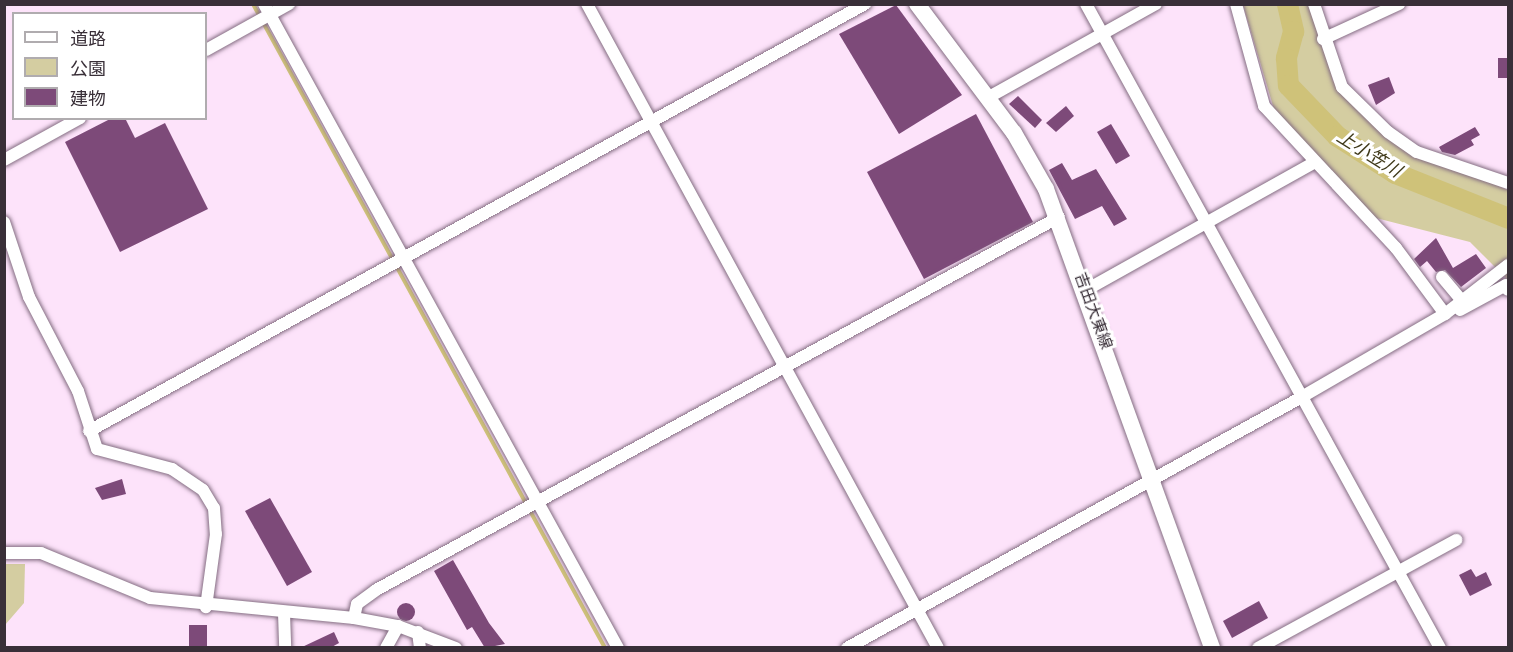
<!DOCTYPE html>
<html>
<head>
<meta charset="utf-8">
<style>
  body { margin:0 }
  #map { position:relative; width:1513px; height:652px; overflow:hidden; background:#fde3fa; font-family:"Public Sans","Noto Sans JP",sans-serif }
  div>[style] { position:absolute }
  [style*='--x'] { left:calc(var(--x)*1px); top:calc(var(--y)*1px); width:calc(var(--w)*1px); rotate:calc(var(--a)*1deg) }
  .green>* { inset:0; background:#d4cda1 }
  .stream>* { height:4px; margin:-2px; padding:0 2px; transform-origin:2px; border-radius:2px; background:#cfc279 }
  .river>* { height:21px; margin:-10.5px; padding:0 10.5px; transform-origin:10.5px; border-radius:10.5px; background:#cfc279 }
  .building>* { inset:0; background:#7d4a79 }
  .round { border-radius:50% }
  .roads { filter:drop-shadow(0 0 2px #846d82) drop-shadow(0 0 2px #846d82) }
  .minor>* { height:12px; margin:-6px; padding:0 6px; transform-origin:6px; border-radius:6px; background:#fff }
  .major>* { height:16px; margin:-8px; padding:0 8px; transform-origin:8px; border-radius:8px; background:#fff }
  span { translate:-50% -50%; white-space:nowrap; text-align:center; line-height:1.15; -webkit-text-stroke:6px #fff; paint-order:stroke }
  .street-label { font-size:16px; color:#392f38 }
  .water-label { font-size:18px; color:#3f3919; font-style:italic }
  .frame { position:absolute; inset:0; border:6px solid #392f38; pointer-events:none }
  .legend { position:absolute; left:12px; top:12px; width:195px; height:108px; box-sizing:border-box; background:#fff; border:2px solid #b0acaf; margin:0; padding:8px 10px; list-style:none; font-size:18px; color:#392f38 }
  .legend li { display:flex; align-items:center; gap:12px; height:30px }
  .legend b { width:30px; border:2px solid #b0acaf }
</style>
</head>
<body>
<div id="map">
  <div class="green">
    <div style="clip-path:polygon(1243px 5px,1314px 5px,1333px 81px,1406px 146px,1508px 190px,1508px 280px,1470px 242px,1372px 217px,1276px 116px)"></div>
    <div style="clip-path:polygon(5px 564px,25px 564px,24px 603px,5px 625px)"></div>
  </div>
  <div class="stream">
    <div style="--x:253;--y:4;--w:734;--a:61.34"></div>
  </div>
  <div class="river">
    <div style="--x:1287;--y:4;--w:28;--a:77"></div>
    <div style="--x:1293;--y:31;--w:28;--a:105"></div>
    <div style="--x:1286;--y:58;--w:27;--a:86"></div>
    <div style="--x:1288;--y:85;--w:71;--a:46.1"></div>
    <div style="--x:1337;--y:136;--w:69;--a:32.5"></div>
    <div style="--x:1395;--y:173;--w:122;--a:21.7"></div>
  </div>
  <div class="building">
    <div style="clip-path:polygon(896px 5px,962px 95px,899px 134px,839px 34px)"></div>
    <div style="clip-path:polygon(1498px 58px,1509px 58px,1509px 78px,1498px 78px)"></div>
    <div style="clip-path:polygon(1389px 77px,1395px 93px,1376px 105px,1368px 85px)"></div>
    <div style="clip-path:polygon(1018px 96px,1042px 120px,1035px 128px,1009px 104px)"></div>
    <div style="clip-path:polygon(1066px 106px,1074px 116px,1056px 132px,1046px 123px)"></div>
    <div style="clip-path:polygon(976px 114px,1033px 222px,924px 279px,867px 172px)"></div>
    <div style="clip-path:polygon(112px 118px,125px 118px,135px 138px,165px 123px,208px 209px,120px 252px,65px 142px)"></div>
    <div style="clip-path:polygon(1111px 124px,1130px 156px,1116px 164px,1097px 132px)"></div>
    <div style="clip-path:polygon(1475px 127px,1480px 135px,1471px 140px,1474px 145px,1455px 155px,1442px 152px,1439px 147px)"></div>
    <div style="clip-path:polygon(1062px 163px,1072px 180px,1096px 169px,1127px 219px,1114px 226px,1102px 206px,1075px 219px,1049px 170px)"></div>
    <div style="clip-path:polygon(1436px 238px,1453px 268px,1476px 254px,1486px 268px,1461px 287px,1445px 270px,1436px 272px,1427px 261px,1420px 267px,1414px 259px)"></div>
    <div style="clip-path:polygon(122px 479px,126px 494px,102px 500px,95px 488px)"></div>
    <div style="clip-path:polygon(270px 498px,312px 572px,287px 586px,245px 511px)"></div>
    <div style="clip-path:polygon(453px 560px,489px 623px,505px 644px,485px 648px,472px 627px,467px 630px,434px 571px)"></div>
    <div style="clip-path:polygon(1471px 569px,1476px 577px,1486px 572px,1492px 585px,1470px 596px,1459px 575px)"></div>
    <div style="clip-path:polygon(1259px 601px,1268px 618px,1232px 638px,1223px 621px)"></div>
    <div class="round" style="left:397px;top:603px;width:18px;height:18px"></div>
    <div style="clip-path:polygon(189px 625px,207px 625px,207px 648px,189px 648px)"></div>
    <div style="clip-path:polygon(334px 632px,339px 643px,330px 648px,300px 648px)"></div>
  </div>
  <div class="roads">
    <div class="minor">
      <div style="--x:264;--y:4;--w:735;--a:61.2"></div>
      <div style="--x:587;--y:4;--w:733;--a:61.41"></div>
      <div style="--x:1086;--y:4;--w:735;--a:61.2"></div>
      <div style="--x:1236;--y:4;--w:106;--a:74.6"></div>
      <div style="--x:1264;--y:106;--w:194;--a:47.1"></div>
      <div style="--x:1396;--y:248;--w:82;--a:53.4"></div>
      <div style="--x:1314;--y:4;--w:88;--a:71.4"></div>
      <div style="--x:1342;--y:87;--w:64;--a:44.4"></div>
      <div style="--x:1388;--y:132;--w:35;--a:35"></div>
      <div style="--x:1417;--y:152;--w:96;--a:18.8"></div>
      <div style="--x:1323;--y:39;--w:84;--a:-24.7"></div>
      <div style="--x:206;--y:50;--w:95;--a:-29"></div>
      <div style="--x:989;--y:97;--w:191;--a:-29.1"></div>
      <div style="--x:4;--y:160;--w:87;--a:-28.9"></div>
      <div style="--x:4;--y:222;--w:79;--a:71.6"></div>
      <div style="--x:29;--y:297;--w:106;--a:62.5"></div>
      <div style="--x:78;--y:391;--w:61;--a:71.9"></div>
      <div style="--x:97;--y:449;--w:78;--a:14.9"></div>
      <div style="--x:172;--y:469;--w:37;--a:34"></div>
      <div style="--x:203;--y:490;--w:21;--a:59"></div>
      <div style="--x:214;--y:508;--w:26;--a:86"></div>
      <div style="--x:216;--y:534;--w:74;--a:97.8"></div>
      <div style="--x:1442;--y:277;--w:31;--a:50"></div>
      <div style="--x:1086;--y:290;--w:262;--a:-29.2"></div>
      <div style="--x:1460;--y:310;--w:52;--a:-28.5"></div>
      <div style="--x:1506;--y:285;--w:5;--a:68"></div>
      <div style="--x:89;--y:431;--w:886;--a:-28.82"></div>
      <div style="--x:4;--y:553;--w:37;--a:0"></div>
      <div style="--x:41;--y:553;--w:118;--a:22.4"></div>
      <div style="--x:150;--y:598;--w:205;--a:5.6"></div>
      <div style="--x:354;--y:618;--w:45;--a:10.3"></div>
      <div style="--x:398;--y:626;--w:62;--a:20.8"></div>
      <div style="--x:284;--y:613;--w:35;--a:88"></div>
      <div style="--x:354;--y:618;--w:14;--a:-78"></div>
      <div style="--x:357;--y:604;--w:24;--a:-36"></div>
      <div style="--x:376;--y:590;--w:778;--a:-28.64"></div>
      <div style="--x:418;--y:632;--w:16;--a:83"></div>
      <div style="--x:386;--y:648;--w:25;--a:-61"></div>
      <div style="--x:847;--y:648;--w:517;--a:-28.89"></div>
      <div style="--x:1300;--y:398;--w:168;--a:-30.1"></div>
      <div style="--x:1445;--y:314;--w:80;--a:-37.9"></div>
      <div style="--x:1258;--y:648;--w:226;--a:-28.6"></div>
    </div>
    <div class="major">
      <div style="--x:917;--y:4;--w:161;--a:53.1"></div>
      <div style="--x:1014;--y:133;--w:64;--a:60.3"></div>
      <div style="--x:1046;--y:189;--w:488;--a:70.1"></div>
    </div>
  </div>
  <div class="street-label">
    <span style="left:1093px;top:311px;rotate:70deg">吉田大東線</span>
  </div>
  <div class="water-label">
    <span style="left:1369px;top:154px;rotate:32deg">上小笠川</span>
  </div>
  <div class="frame"></div>
  <ul class="legend">
  <li><b style="height:8px;background:#fff"></b>道路</li>
  <li><b style="height:16px;background:#d4cda1"></b>公園</li>
  <li><b style="height:16px;background:#7d4a79"></b>建物</li>
  </ul>
</div>
</body>
</html>
